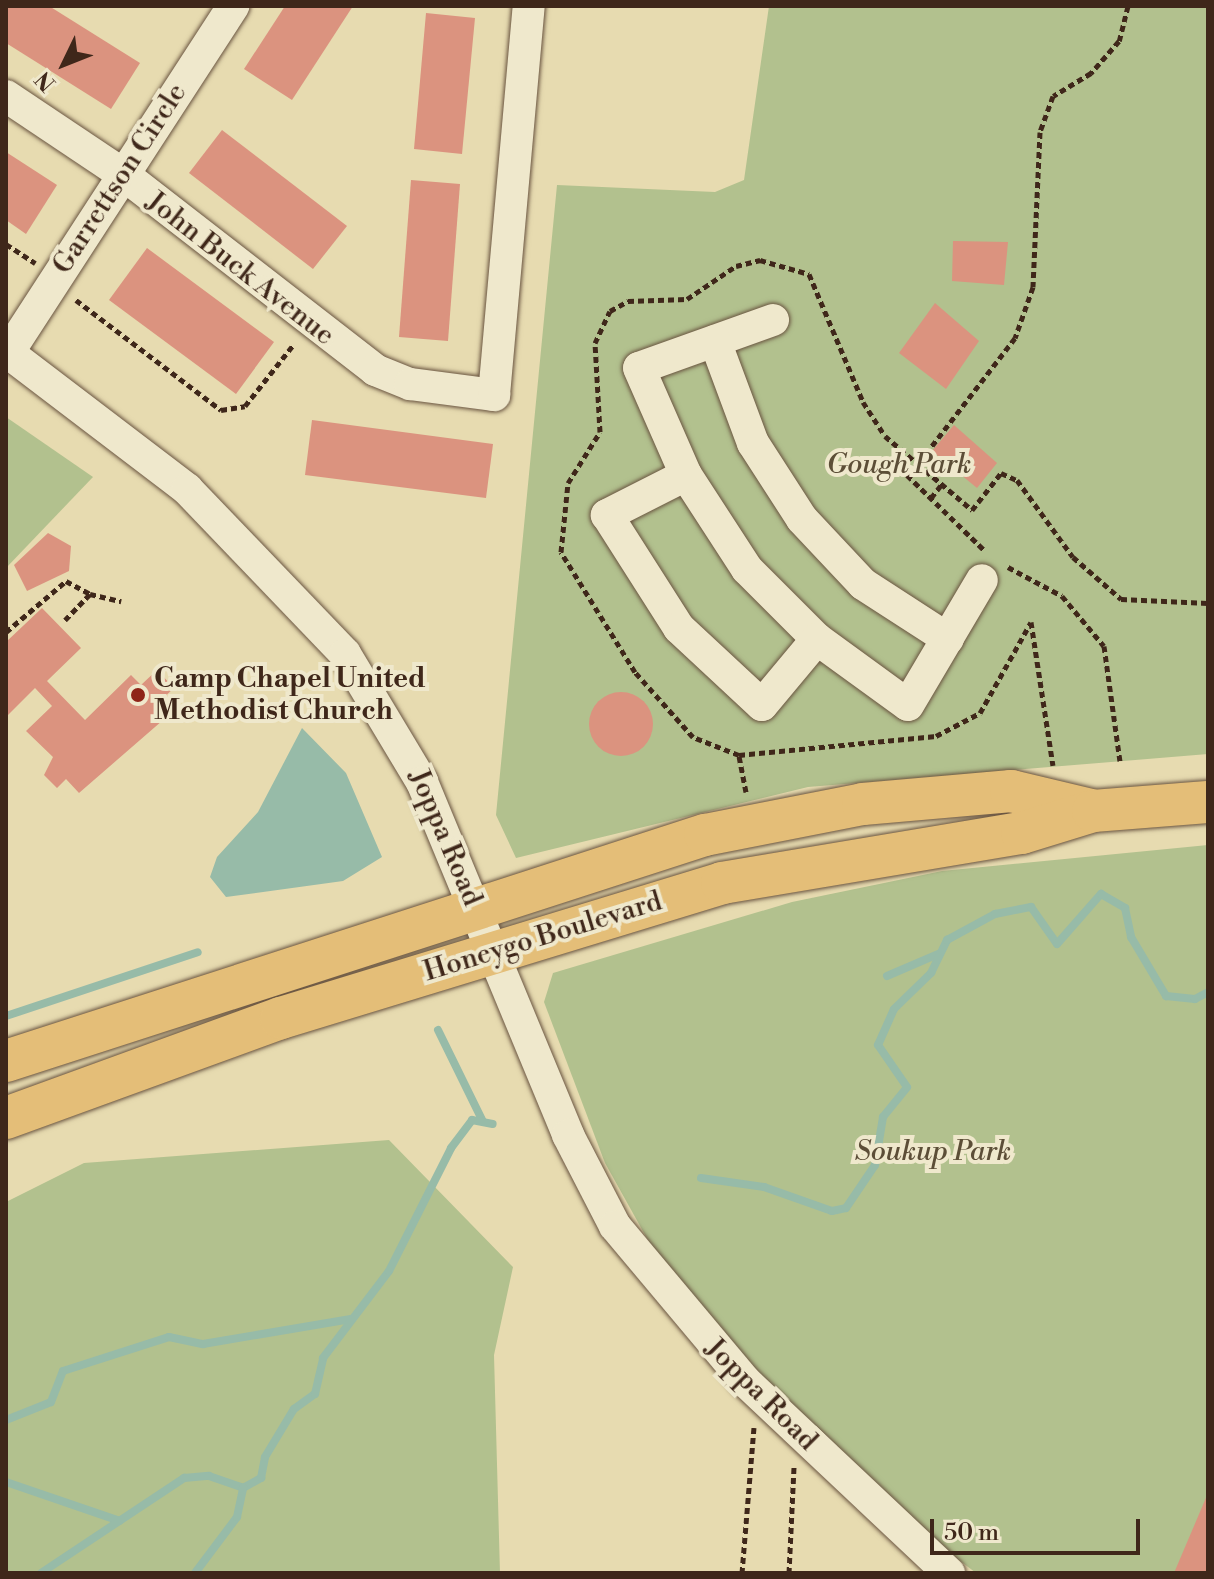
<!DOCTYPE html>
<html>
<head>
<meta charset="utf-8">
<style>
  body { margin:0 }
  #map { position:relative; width:1214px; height:1579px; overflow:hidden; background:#e7dbb0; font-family:"Libre Bodoni",serif }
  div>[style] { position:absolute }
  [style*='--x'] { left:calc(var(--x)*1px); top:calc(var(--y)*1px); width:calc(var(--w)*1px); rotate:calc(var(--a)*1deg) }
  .green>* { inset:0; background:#b2c18e }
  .water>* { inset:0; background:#97bba8 }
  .stream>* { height:8px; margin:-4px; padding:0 4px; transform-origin:4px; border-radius:4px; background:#97bba8 }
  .building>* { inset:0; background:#db937f }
  .round { border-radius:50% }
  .path>* { height:5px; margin-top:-2.5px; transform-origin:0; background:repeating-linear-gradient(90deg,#3f271a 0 6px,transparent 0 10px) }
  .roads { filter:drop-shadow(0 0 2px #695440) drop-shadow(0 0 2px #695440) }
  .minor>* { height:32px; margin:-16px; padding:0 16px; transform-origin:16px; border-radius:16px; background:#efe8cc }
  .major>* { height:42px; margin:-21px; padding:0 21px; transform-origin:21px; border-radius:21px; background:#e4be78 }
  .dots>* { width:22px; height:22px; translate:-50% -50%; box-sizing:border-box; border:4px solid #efe8cc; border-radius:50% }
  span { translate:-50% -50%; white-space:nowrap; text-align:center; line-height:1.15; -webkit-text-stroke:8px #efe8cc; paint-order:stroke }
  .street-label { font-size:28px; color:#3f271a }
  .park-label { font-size:28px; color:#5c4e37; font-style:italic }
  .poi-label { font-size:28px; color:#3f271a; font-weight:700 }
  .left { translate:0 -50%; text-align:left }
  .frame { position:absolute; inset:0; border:8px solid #3f271a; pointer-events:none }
  .north { position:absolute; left:24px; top:24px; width:80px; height:80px; -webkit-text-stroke:6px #efe8cc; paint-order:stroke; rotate:227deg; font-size:22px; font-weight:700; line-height:32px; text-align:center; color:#3f271a }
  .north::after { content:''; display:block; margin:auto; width:28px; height:36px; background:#3f271a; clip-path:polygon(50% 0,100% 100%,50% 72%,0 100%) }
  .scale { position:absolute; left:930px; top:1519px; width:210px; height:36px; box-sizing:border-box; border:4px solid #3f271a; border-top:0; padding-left:10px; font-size:24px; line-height:28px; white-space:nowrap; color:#3f271a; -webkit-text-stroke:6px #efe8cc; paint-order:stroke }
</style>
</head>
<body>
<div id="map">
  <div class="green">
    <div style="clip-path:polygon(769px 6px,1208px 6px,1208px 754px,808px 787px,516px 858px,496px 815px,557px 185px,715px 192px,744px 180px)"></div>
    <div style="clip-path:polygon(6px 417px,93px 477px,6px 568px)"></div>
    <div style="clip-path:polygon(1208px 845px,1208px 1573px,976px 1573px,905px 1519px,778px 1395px,654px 1251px,605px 1163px,544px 1002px,553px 973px,792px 902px,942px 871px)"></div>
    <div style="clip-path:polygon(389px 1140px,513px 1267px,494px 1355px,500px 1573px,6px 1573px,6px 1202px,84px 1163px)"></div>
  </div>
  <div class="water">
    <div style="clip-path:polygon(302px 728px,346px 773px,382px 857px,343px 881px,226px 897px,210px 877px,217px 857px,258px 812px)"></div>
  </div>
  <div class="stream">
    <div style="--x:887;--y:976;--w:56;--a:-23.3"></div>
    <div style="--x:6;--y:1016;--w:202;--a:-18.4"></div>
    <div style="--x:438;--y:1030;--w:102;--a:63.9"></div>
    <div style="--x:701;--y:1178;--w:64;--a:8.1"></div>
    <div style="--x:764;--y:1187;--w:72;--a:19.4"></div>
    <div style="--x:832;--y:1211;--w:14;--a:-12"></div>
    <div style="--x:846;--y:1208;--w:52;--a:-56"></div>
    <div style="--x:875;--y:1165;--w:49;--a:-80.5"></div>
    <div style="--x:883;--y:1117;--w:38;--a:-51"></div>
    <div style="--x:907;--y:1087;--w:51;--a:-124.6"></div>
    <div style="--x:878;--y:1045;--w:39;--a:-66"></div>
    <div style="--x:894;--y:1009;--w:52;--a:-44.2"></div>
    <div style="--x:931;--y:973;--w:37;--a:-64"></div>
    <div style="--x:947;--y:940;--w:55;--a:-28.4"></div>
    <div style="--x:995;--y:914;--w:37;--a:-11"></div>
    <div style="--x:1031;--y:907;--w:45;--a:54.9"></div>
    <div style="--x:1057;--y:944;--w:67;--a:-48.7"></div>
    <div style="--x:1101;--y:894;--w:28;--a:30"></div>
    <div style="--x:1125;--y:908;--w:30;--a:78"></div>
    <div style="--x:1131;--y:937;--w:69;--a:59.3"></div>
    <div style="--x:1166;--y:996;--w:29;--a:6"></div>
    <div style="--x:1195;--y:999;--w:15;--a:-28"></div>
    <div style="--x:6;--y:1420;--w:48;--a:-21.8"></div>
    <div style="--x:51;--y:1402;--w:33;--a:-69"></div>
    <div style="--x:63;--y:1371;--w:111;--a:-17.8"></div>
    <div style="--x:169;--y:1337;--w:35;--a:12"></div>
    <div style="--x:203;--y:1344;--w:150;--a:-9.6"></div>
    <div style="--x:6;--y:1482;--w:120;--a:18.9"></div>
    <div style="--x:41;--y:1573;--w:172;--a:-33.6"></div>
    <div style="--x:184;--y:1478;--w:25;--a:-5"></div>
    <div style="--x:209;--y:1476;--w:36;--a:19"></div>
    <div style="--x:243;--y:1488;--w:21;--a:-29"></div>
    <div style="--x:261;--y:1478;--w:21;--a:-79"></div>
    <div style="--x:265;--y:1457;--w:56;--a:-58.9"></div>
    <div style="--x:294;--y:1409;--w:26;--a:-36"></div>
    <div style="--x:315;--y:1394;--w:37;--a:-77"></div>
    <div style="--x:323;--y:1358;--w:109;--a:-52.8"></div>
    <div style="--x:389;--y:1271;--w:138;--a:-63.2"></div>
    <div style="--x:451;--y:1148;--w:35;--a:-53"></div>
    <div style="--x:472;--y:1120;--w:21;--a:11"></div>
    <div style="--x:195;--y:1573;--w:70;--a:-53.1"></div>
    <div style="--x:237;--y:1517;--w:30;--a:-78"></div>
  </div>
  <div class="building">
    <div style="clip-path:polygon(6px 6px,49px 6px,140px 63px,111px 109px,6px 43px)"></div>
    <div style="clip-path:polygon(285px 6px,353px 6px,292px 100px,244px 69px)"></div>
    <div style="clip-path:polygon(426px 13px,475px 18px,462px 154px,414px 149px)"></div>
    <div style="clip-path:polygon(222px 130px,347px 226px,313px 269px,189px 173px)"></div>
    <div style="clip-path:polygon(6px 152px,57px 185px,26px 234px,6px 220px)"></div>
    <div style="clip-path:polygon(411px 180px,460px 184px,448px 341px,399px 337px)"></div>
    <div style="clip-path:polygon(953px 241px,1008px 242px,1004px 285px,952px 281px)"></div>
    <div style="clip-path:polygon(147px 248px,274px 342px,236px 394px,109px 300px)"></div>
    <div style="clip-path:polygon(935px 303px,979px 341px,946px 389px,899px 353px)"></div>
    <div style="clip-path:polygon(312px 420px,493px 444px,486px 498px,305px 475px)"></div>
    <div style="clip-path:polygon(954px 425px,997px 463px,977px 488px,932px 451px)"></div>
    <div style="clip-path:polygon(48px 533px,71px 546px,69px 571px,27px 591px,14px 565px)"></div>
    <div style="clip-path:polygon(42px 608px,81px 648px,47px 681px,85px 720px,131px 675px,141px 685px,157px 670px,174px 688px,159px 702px,170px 714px,79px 793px,66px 779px,57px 788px,44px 775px,53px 757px,26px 731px,52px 706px,35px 688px,6px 717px,6px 642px)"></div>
    <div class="round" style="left:589px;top:692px;width:64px;height:64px"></div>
    <div style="clip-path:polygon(1208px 1493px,1208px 1573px,1174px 1573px)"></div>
  </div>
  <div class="path">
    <div style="--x:1128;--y:6;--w:36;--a:104"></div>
    <div style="--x:1119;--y:41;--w:43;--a:131.2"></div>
    <div style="--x:1091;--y:73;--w:44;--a:148.8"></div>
    <div style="--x:1053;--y:96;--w:38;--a:110"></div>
    <div style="--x:1040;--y:132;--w:155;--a:92.6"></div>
    <div style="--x:1033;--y:287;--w:54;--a:109.4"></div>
    <div style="--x:1015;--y:338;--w:159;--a:127.6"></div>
    <div style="--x:918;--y:464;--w:71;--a:40.4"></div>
    <div style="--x:972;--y:510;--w:47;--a:-51.9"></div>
    <div style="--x:1001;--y:473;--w:17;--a:24"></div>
    <div style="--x:1017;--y:480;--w:95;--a:54"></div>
    <div style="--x:1073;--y:557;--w:64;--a:41.2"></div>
    <div style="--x:1121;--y:599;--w:87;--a:2.6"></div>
    <div style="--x:6;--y:244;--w:35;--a:33"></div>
    <div style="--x:76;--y:300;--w:182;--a:37.2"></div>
    <div style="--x:221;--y:410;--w:24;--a:-9"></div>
    <div style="--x:245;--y:406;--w:79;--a:-51.7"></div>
    <div style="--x:931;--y:498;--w:18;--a:-52"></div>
    <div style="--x:1008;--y:567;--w:61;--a:28.2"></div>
    <div style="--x:1062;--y:596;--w:65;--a:50"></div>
    <div style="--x:1104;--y:646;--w:116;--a:82.1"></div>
    <div style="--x:65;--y:620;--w:36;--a:-46"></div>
    <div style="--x:90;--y:594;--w:32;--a:13"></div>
    <div style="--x:6;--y:632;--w:79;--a:-40.4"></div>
    <div style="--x:66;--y:581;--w:27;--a:28"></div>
    <div style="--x:739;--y:755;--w:198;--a:-5.5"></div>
    <div style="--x:936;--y:736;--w:50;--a:-27.6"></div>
    <div style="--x:980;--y:713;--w:104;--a:-60.7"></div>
    <div style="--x:1031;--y:622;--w:145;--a:81.3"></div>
    <div style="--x:746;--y:792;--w:38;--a:-101"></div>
    <div style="--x:739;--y:755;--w:49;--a:-158.6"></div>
    <div style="--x:693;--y:737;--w:87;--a:-131.7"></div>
    <div style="--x:635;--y:672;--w:141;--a:-121.7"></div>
    <div style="--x:561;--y:552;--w:69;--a:-84.2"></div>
    <div style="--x:568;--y:483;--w:60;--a:-57.9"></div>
    <div style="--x:600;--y:432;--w:89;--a:-93.2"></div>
    <div style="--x:595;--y:343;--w:35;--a:-65"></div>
    <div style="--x:610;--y:311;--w:21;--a:-29"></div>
    <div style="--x:628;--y:301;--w:59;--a:-1.9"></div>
    <div style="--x:687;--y:299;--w:59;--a:-34"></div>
    <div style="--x:736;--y:266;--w:25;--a:-14"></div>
    <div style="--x:760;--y:260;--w:51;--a:15.9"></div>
    <div style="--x:809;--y:274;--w:139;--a:67.1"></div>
    <div style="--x:863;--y:402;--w:40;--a:57.1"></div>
    <div style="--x:885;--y:436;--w:43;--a:40.3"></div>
    <div style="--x:918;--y:464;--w:16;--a:135"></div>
    <div style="--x:907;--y:475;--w:107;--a:44.2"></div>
    <div style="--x:742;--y:1573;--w:146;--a:-85.3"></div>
    <div style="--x:789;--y:1573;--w:107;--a:-87.3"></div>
  </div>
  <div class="roads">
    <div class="minor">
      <div style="--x:6;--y:96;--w:142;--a:33.8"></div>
      <div style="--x:124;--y:175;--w:318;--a:37.8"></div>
      <div style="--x:375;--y:370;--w:38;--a:22"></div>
      <div style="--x:410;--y:384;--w:85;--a:7.5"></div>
      <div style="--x:494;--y:395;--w:391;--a:-84.9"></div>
      <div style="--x:773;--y:320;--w:142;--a:160.3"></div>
      <div style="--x:639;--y:368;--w:117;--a:66.3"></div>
      <div style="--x:686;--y:475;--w:112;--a:57"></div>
      <div style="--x:747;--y:569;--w:99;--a:45"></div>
      <div style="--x:817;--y:639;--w:112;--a:36"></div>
      <div style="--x:908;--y:705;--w:145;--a:-59.4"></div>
      <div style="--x:715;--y:341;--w:109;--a:69.6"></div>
      <div style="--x:753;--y:443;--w:90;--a:57.2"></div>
      <div style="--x:802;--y:519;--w:89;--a:46.8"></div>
      <div style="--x:863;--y:584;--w:101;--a:32.9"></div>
      <div style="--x:6;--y:351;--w:228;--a:37.3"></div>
      <div style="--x:187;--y:489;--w:228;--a:46.2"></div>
      <div style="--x:345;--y:654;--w:149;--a:59"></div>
      <div style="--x:422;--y:782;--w:382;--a:67.5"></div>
      <div style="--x:568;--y:1135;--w:102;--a:62.7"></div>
      <div style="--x:615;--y:1226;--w:201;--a:50"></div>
      <div style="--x:744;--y:1380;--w:282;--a:43.3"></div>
      <div style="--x:8;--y:353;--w:414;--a:-57"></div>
      <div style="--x:686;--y:475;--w:89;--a:153.1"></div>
      <div style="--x:607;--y:515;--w:134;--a:57.5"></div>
      <div style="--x:679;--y:628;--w:113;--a:42.9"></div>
      <div style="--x:762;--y:705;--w:86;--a:-50.2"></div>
    </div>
    <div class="major">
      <div style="--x:6;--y:1061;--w:735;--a:-17.92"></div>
      <div style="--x:705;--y:835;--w:161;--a:-11.1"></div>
      <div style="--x:863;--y:804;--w:149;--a:-5"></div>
      <div style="--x:1011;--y:791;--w:82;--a:13.4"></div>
      <div style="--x:6;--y:1118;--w:293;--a:-20"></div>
      <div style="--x:281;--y:1018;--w:461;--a:-17"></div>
      <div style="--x:722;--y:883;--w:304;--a:-9.5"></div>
      <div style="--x:1022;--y:833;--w:74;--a:-17.2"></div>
      <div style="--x:1093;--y:811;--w:115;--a:-4.5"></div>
    </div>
  </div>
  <div class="dots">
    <div style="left:138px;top:695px;background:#8f2418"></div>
  </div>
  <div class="street-label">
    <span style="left:120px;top:179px;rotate:-57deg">Garrettson Circle</span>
    <span style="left:240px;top:269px;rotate:38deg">John Buck Avenue</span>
    <span style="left:445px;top:838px;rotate:67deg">Joppa Road</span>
    <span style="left:543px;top:937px;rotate:-17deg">Honeygo Boulevard</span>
    <span style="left:761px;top:1395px;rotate:45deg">Joppa Road</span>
  </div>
  <div class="park-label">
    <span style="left:899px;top:465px">Gough Park</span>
    <span style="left:933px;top:1152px">Soukup Park</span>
  </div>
  <div class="poi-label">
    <span class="left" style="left:154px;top:695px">Camp Chapel United<br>Methodist Church</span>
  </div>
  <div class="frame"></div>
  <div class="north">N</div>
  <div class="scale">50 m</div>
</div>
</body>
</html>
